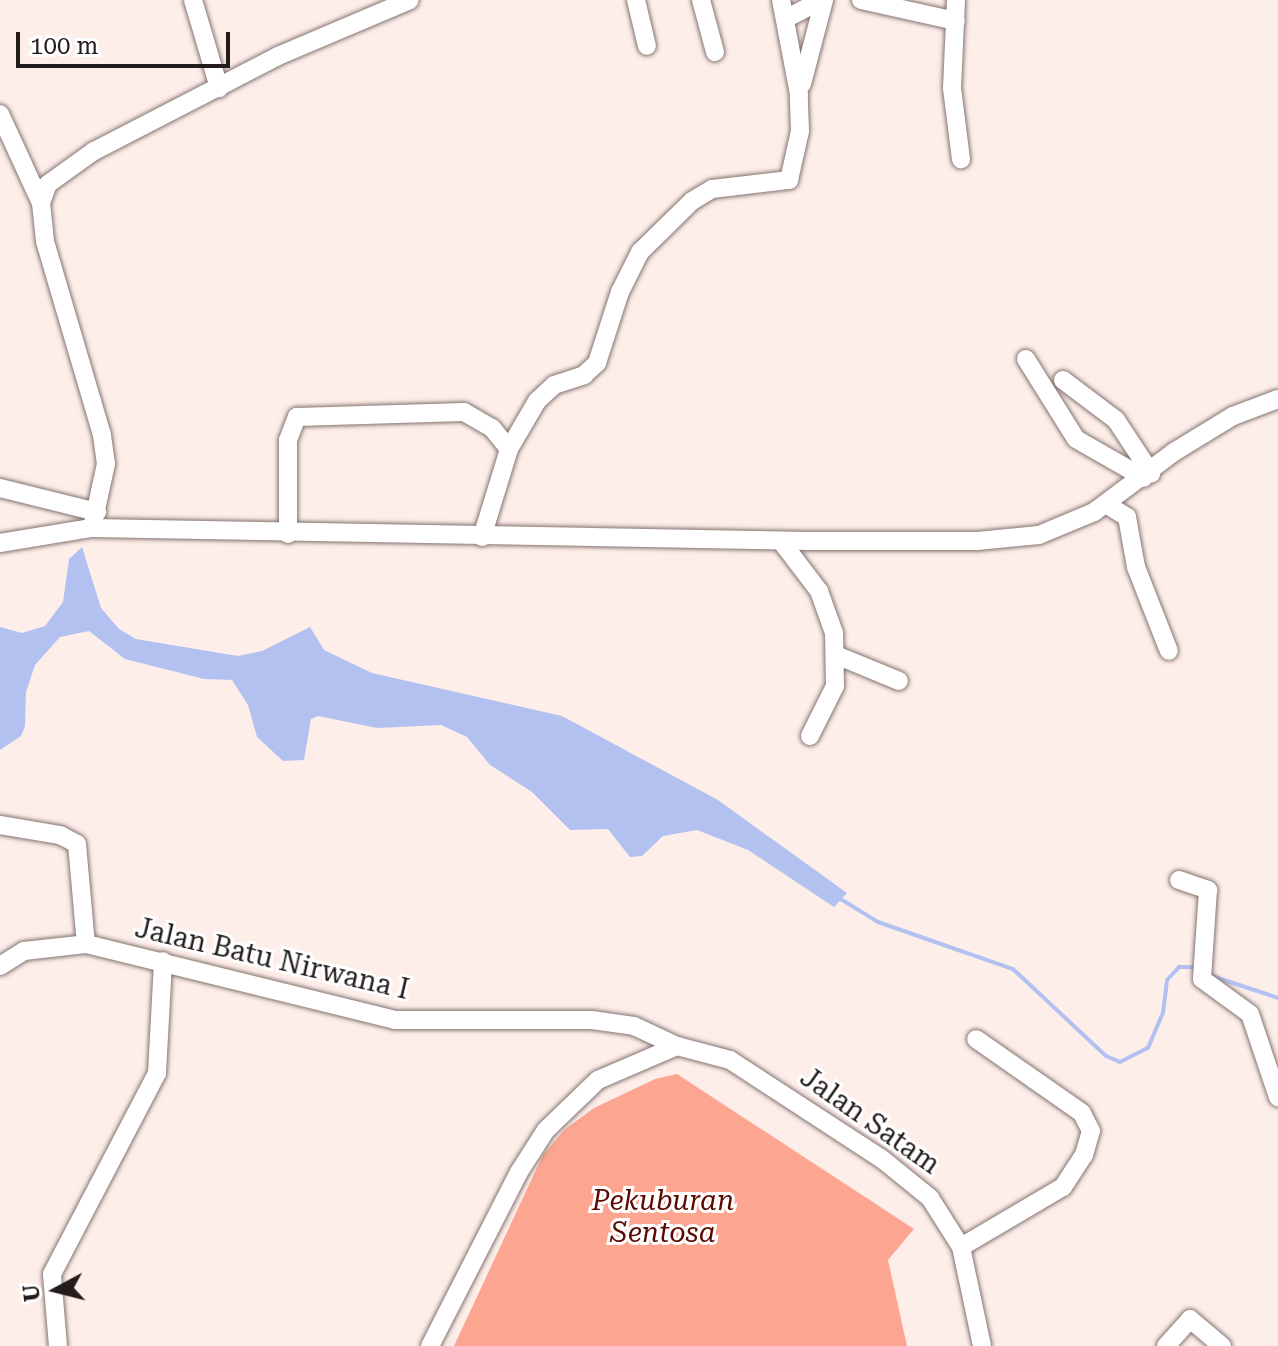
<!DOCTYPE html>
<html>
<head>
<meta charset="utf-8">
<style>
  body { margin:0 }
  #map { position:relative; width:1278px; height:1346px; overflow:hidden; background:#fdeeea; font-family:"Roboto Serif",serif }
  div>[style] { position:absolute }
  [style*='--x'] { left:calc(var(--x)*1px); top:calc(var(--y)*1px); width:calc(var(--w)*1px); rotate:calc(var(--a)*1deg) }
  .green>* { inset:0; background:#fca591 }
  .water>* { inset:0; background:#b3c1f1 }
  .stream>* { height:4px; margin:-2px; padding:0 2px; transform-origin:2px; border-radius:2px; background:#b3c1f1 }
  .roads { filter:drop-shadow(0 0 2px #84736f) drop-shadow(0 0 2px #84736f) }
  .minor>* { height:18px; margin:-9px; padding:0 9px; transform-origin:9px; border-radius:9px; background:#fff }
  span { translate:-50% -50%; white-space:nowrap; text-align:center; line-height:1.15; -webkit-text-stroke:6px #fff; paint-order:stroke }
  .street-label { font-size:28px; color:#221c1a }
  .park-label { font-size:28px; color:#5c0900; font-style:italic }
  .north { position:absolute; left:16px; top:1250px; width:80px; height:80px; -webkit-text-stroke:6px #fff; paint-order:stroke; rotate:263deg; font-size:22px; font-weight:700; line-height:32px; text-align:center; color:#221c1a }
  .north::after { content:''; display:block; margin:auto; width:28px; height:36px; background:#221c1a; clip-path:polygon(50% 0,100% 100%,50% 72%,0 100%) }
  .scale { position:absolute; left:16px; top:32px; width:214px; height:36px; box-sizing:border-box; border:4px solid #221c1a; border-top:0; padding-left:10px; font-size:24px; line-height:28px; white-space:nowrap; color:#221c1a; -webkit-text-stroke:6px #fff; paint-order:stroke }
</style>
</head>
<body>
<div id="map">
  <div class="green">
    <div style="clip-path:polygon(677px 1074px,914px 1229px,888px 1260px,907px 1346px,454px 1346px,543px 1155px,564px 1130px,594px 1108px,655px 1079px)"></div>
  </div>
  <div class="water">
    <div style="clip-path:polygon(82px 547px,101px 608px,119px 629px,136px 639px,238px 656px,262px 651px,310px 627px,324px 650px,372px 673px,562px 716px,718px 800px,847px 893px,834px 907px,748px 850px,697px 830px,663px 836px,642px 856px,630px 857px,608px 829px,570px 830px,532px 792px,490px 765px,467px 737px,441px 725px,377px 728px,318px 716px,311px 719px,304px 760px,283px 761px,257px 737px,248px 705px,232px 680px,204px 679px,125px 659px,89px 631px,60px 637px,35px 665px,26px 692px,25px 726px,21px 736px,0 750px,0 627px,22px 633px,45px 626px,63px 602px,69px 559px)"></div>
  </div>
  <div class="stream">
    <div style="--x:839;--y:898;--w:46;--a:31.6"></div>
    <div style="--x:878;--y:922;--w:143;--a:19.2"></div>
    <div style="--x:1013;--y:969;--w:127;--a:43.1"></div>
    <div style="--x:1106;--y:1056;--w:15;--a:23"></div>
    <div style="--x:1120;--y:1062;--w:31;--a:-27"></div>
    <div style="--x:1148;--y:1048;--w:38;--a:-67"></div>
    <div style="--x:1163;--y:1013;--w:33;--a:-83"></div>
    <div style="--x:1167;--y:980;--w:18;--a:-47"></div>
    <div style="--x:1179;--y:967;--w:19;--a:0"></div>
    <div style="--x:1212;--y:976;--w:70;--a:18.4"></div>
  </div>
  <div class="roads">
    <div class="minor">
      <div style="--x:193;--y:0;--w:92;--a:73.5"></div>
      <div style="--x:636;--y:0;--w:47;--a:76.6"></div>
      <div style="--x:701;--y:0;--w:54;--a:74.9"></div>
      <div style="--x:861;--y:0;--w:97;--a:12.5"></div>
      <div style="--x:956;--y:0;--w:88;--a:92.6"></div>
      <div style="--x:952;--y:88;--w:72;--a:82.8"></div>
      <div style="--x:785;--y:19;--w:42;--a:-27.2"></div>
      <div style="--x:802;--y:84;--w:87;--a:-75.3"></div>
      <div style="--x:0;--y:114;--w:98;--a:65.3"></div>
      <div style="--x:1026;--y:359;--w:94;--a:58"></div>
      <div style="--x:1076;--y:439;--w:78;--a:29.8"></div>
      <div style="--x:1063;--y:380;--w:66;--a:37"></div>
      <div style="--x:1116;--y:420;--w:64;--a:56.6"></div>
      <div style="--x:0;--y:488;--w:100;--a:13.9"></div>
      <div style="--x:1106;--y:504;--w:25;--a:32"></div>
      <div style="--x:1127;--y:517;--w:51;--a:79.8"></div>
      <div style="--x:1136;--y:567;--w:90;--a:68.6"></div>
      <div style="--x:92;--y:528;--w:66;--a:-77.7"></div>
      <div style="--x:106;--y:464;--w:29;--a:-98"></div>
      <div style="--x:102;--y:435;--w:202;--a:-106.4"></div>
      <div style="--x:45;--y:241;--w:38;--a:-96"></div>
      <div style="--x:41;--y:203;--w:20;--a:-70"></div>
      <div style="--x:48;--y:184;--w:57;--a:-35.7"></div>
      <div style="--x:94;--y:151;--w:207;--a:-27.3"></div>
      <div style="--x:278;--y:56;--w:143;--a:-23"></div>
      <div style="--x:288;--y:534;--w:94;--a:-90"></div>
      <div style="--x:288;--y:440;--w:25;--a:-69"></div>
      <div style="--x:297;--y:417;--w:167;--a:-1.7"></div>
      <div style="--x:464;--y:412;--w:32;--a:30"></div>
      <div style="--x:492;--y:428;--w:27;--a:51"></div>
      <div style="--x:482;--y:537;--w:92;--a:-72.9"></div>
      <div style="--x:509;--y:449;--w:56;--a:-59.7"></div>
      <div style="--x:537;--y:401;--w:23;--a:-43"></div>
      <div style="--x:554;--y:385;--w:32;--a:-18"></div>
      <div style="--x:584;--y:375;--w:18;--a:-43"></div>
      <div style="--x:597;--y:363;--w:75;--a:-72.1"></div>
      <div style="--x:620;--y:292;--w:45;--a:-63.4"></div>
      <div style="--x:640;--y:252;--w:73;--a:-44.4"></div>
      <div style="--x:692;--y:201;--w:23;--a:-31"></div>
      <div style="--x:712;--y:189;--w:78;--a:-6.7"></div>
      <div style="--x:789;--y:180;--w:50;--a:-77.3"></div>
      <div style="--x:800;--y:131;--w:37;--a:-92"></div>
      <div style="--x:799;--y:94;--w:96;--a:-100.8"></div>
      <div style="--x:781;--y:541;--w:63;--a:52.8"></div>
      <div style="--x:819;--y:591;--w:45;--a:70.3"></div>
      <div style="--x:834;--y:633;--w:53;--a:88.9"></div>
      <div style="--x:835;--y:686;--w:56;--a:116.6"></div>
      <div style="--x:0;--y:543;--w:93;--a:-9.3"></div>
      <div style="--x:92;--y:528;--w:717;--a:1.04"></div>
      <div style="--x:809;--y:541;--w:168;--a:0"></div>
      <div style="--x:977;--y:541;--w:62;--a:-5.5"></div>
      <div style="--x:1039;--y:535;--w:60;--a:-22.7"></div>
      <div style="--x:1094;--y:512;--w:100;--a:-36.9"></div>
      <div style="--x:1174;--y:452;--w:69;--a:-31.4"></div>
      <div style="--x:1233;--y:416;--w:48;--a:-20.7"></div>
      <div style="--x:836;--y:655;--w:68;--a:22.4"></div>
      <div style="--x:0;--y:825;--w:61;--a:9.5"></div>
      <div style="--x:60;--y:835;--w:19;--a:28"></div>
      <div style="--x:77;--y:844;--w:100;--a:84.9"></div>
      <div style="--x:1179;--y:880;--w:31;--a:19"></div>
      <div style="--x:1208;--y:890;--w:89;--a:93.9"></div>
      <div style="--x:1202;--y:979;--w:59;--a:36.1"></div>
      <div style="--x:1250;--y:1014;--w:88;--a:71.4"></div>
      <div style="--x:0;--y:966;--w:28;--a:-32"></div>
      <div style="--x:24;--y:951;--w:62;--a:-6.4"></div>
      <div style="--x:86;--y:944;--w:318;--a:13.8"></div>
      <div style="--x:395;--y:1020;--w:197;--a:0"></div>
      <div style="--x:592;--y:1020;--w:42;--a:8.1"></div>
      <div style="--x:634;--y:1026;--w:47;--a:24.9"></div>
      <div style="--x:961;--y:1247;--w:118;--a:-30.5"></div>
      <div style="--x:1063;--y:1187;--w:38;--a:-57"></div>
      <div style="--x:1084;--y:1155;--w:25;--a:-74"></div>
      <div style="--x:1091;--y:1131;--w:20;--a:-117"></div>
      <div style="--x:1082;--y:1113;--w:129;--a:-145.1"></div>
      <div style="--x:58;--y:1346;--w:72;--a:-94.8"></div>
      <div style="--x:52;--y:1274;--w:227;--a:-62.4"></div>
      <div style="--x:157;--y:1073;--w:112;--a:-86.9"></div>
      <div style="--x:430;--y:1346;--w:195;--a:-62.9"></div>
      <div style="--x:519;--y:1172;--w:50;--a:-57.3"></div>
      <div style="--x:546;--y:1130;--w:72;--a:-43.9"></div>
      <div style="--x:598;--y:1080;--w:86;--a:-23.3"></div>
      <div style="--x:677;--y:1046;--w:55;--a:14.8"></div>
      <div style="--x:730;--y:1060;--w:181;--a:33.1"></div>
      <div style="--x:882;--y:1159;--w:62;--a:39.1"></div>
      <div style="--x:930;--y:1198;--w:58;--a:57.7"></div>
      <div style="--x:961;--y:1247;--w:101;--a:78"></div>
      <div style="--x:1166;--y:1346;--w:36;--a:-48"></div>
      <div style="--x:1190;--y:1319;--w:42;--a:40.2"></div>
    </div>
  </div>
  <div class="street-label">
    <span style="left:272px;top:959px;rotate:13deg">Jalan Batu Nirwana I</span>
    <span style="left:870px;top:1121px;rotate:35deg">Jalan Satam</span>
  </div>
  <div class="park-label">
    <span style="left:663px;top:1217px">Pekuburan<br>Sentosa</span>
  </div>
  <div class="north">U</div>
  <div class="scale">100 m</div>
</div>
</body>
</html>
